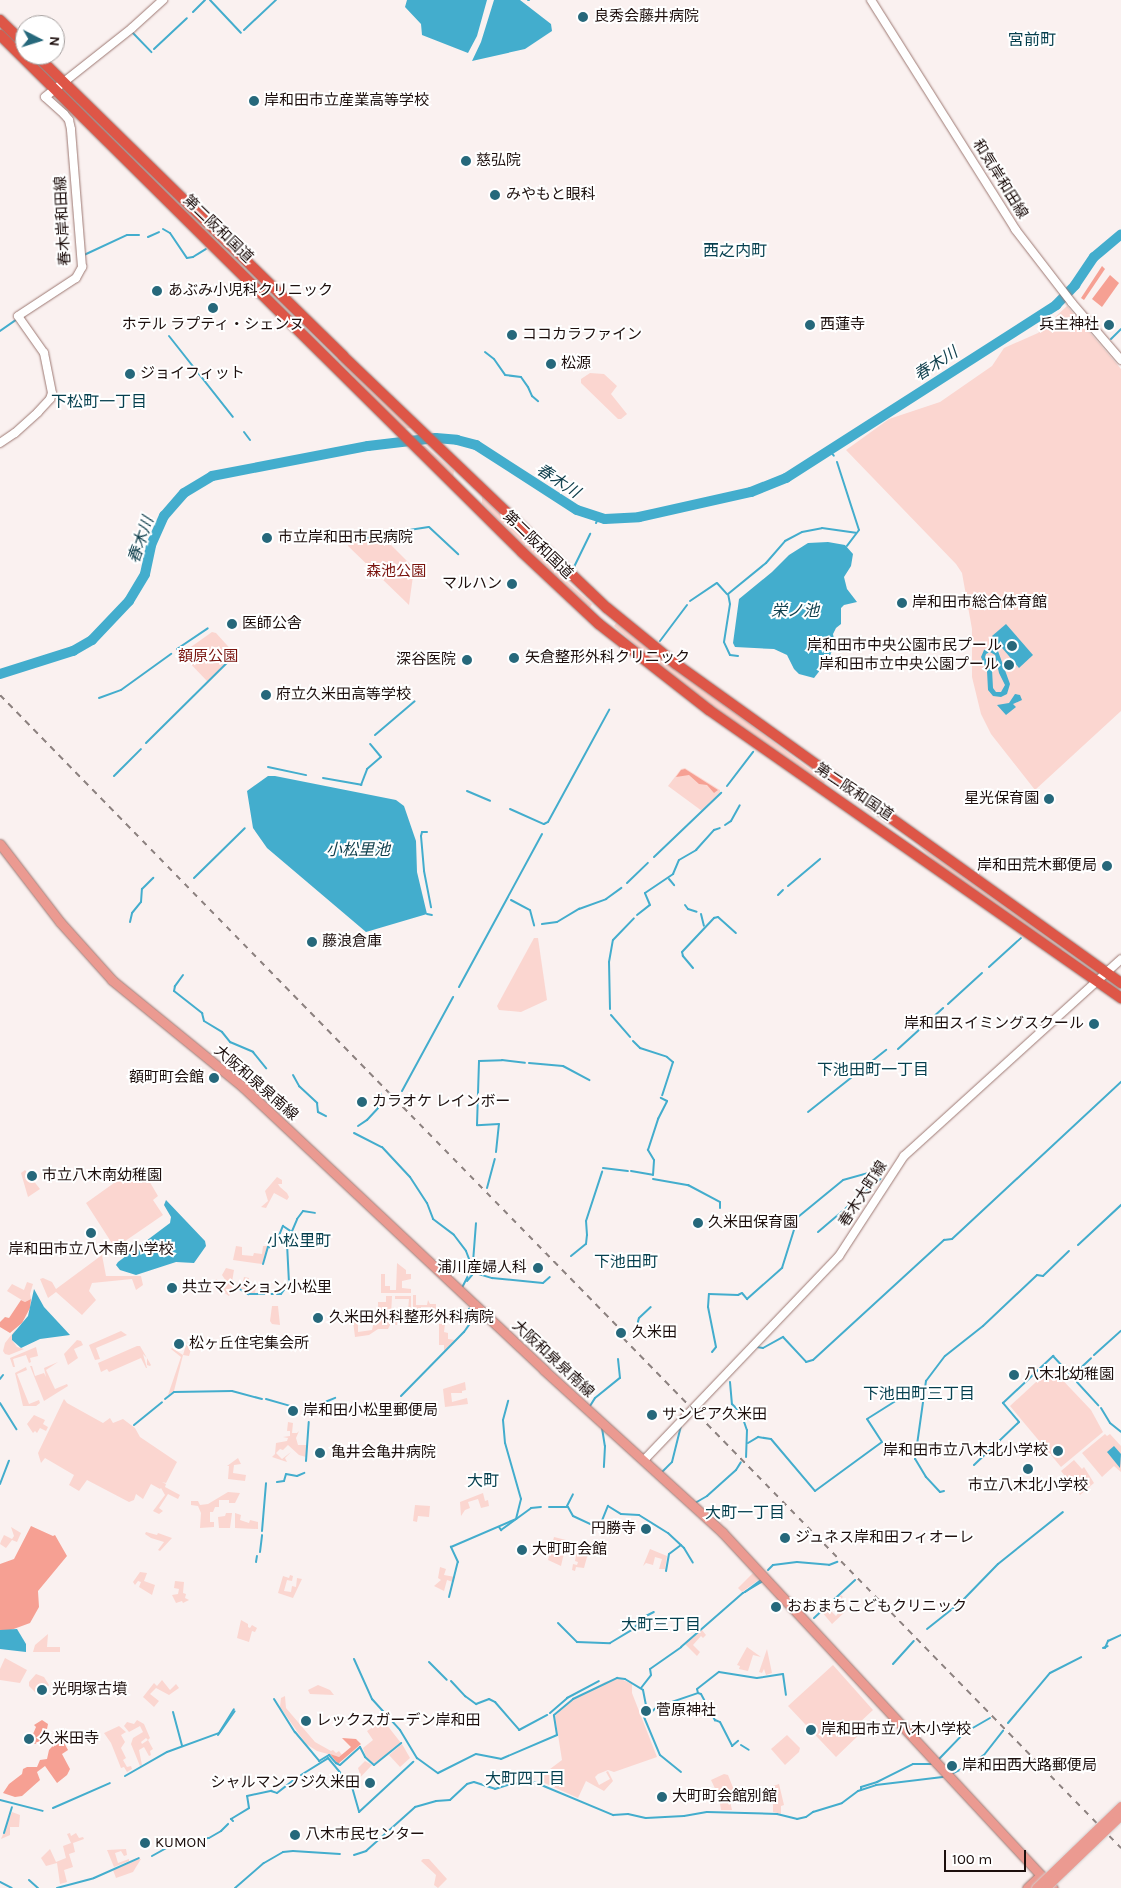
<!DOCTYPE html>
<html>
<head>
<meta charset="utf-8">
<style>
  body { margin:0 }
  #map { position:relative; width:1121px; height:1888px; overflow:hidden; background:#faf1f0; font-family:Karla,"Noto Sans JP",sans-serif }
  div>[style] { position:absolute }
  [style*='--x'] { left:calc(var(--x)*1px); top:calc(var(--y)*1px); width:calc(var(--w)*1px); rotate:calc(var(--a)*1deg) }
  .green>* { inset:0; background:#fbd6d0 }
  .forest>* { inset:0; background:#f6a093 }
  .water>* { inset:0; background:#43adcd }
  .stream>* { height:2px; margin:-1px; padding:0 1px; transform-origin:1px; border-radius:1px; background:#43adcd }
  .river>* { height:10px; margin:-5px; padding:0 5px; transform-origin:5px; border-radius:5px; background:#43adcd }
  .roads { filter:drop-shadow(0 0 1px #9d7872) drop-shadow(0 0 1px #9d7872) }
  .secondary>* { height:8px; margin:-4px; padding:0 4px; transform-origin:4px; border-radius:4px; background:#fff }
  .primary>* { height:9px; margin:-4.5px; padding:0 4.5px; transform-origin:4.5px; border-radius:4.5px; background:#eb9a91 }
  .highway>* { height:10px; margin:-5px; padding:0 5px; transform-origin:5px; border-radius:5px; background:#de5647 }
  .rail>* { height:2px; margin-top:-1px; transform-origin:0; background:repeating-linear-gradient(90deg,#8c817f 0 6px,transparent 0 12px) }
  .bridges { filter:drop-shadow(0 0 1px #d2cfcf) drop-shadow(0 0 1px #d2cfcf) }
  .primary-bridge>* { height:9px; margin:-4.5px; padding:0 4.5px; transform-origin:4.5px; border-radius:4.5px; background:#eb9a91 }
  .dots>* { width:14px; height:14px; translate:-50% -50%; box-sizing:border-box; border:2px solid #fff; border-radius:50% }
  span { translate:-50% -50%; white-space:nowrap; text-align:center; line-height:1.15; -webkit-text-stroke:4px #fff; paint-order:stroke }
  .poi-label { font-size:15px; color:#1d0f0d }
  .left { translate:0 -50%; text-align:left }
  .right { translate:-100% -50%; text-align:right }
  .street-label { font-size:15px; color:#1d0f0d }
  .park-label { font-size:15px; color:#7a150f }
  .neighbourhood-label { font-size:16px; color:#053f4e }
  .water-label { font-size:16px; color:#12414e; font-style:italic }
  .north { position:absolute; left:15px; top:15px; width:50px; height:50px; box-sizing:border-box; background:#fff; border:1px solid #a59f9e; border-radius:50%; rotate:95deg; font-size:14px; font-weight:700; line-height:20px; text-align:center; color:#1d0f0d }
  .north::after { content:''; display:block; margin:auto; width:18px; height:22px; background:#26687b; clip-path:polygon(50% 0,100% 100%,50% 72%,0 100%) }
  .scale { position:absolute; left:944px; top:1850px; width:82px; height:22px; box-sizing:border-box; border:2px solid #1d0f0d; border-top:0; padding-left:6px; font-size:15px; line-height:18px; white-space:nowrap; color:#1d0f0d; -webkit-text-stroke:4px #fff; paint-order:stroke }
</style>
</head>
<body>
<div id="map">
  <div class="green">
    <div style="clip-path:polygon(1067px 306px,1121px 369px,1121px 711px,1035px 790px,991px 734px,981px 714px,972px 677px,972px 629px,962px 573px,956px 564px,846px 450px,889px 419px,940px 402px,992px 366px,1004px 348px,1038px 333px)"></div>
    <div style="clip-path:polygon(341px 361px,376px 395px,412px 428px,403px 429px,340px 362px)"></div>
    <div style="clip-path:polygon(590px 373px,604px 374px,617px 386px,611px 394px,627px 414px,621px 419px,618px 419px,581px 383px,581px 379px)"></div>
    <div style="clip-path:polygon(425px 446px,454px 471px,453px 478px,421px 447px)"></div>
    <div style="clip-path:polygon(482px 496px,558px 574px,592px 604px,590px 608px,538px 561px,482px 503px)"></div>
    <div style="clip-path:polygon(378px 536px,383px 537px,410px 564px,413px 576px,409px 605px,348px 546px,349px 543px)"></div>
    <div style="clip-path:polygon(617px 622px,661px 658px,812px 771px,825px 782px,824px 784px,776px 753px,674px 678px,614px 626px)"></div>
    <div style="clip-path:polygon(212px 632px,216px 633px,235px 654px,208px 682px,181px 654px)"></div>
    <div style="clip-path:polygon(685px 768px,720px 790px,720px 793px,702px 811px,668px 786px,681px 769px)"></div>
    <div style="clip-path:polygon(918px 845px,1036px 929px,1062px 949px,1061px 950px,934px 861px)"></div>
    <div style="clip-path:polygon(534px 938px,538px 938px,547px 1000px,521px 1012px,499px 1010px,497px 1006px)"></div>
    <div style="clip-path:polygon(135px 1168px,148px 1179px,158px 1196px,153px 1200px,163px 1215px,115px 1248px,86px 1203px)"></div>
    <div style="clip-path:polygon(25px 1170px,40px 1189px,28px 1197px,21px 1173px)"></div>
    <div style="clip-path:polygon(277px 1177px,282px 1180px,282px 1184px,278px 1184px,280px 1187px,287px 1193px,289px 1197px,287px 1200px,274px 1193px,266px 1208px,261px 1207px,268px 1201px,265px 1191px)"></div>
    <div style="clip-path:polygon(236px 1246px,242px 1247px,242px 1255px,253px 1256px,254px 1253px,262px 1254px,263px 1246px,268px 1246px,262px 1264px,233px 1260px)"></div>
    <div style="clip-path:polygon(102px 1255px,106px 1276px,141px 1276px,143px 1285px,136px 1290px,132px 1279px,92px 1283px,89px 1291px,96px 1300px,82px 1315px,56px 1292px,48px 1298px,40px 1279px,43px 1278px,52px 1282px,56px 1289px)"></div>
    <div style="clip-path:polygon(397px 1263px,406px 1270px,406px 1274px,411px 1274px,411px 1279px,402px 1281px,402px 1288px,411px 1289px,411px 1293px,381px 1293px,381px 1274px,385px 1274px,385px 1286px,390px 1286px,390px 1290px,396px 1290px)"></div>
    <div style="clip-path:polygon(226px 1268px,234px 1270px,232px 1282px,242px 1285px,244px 1277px,249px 1278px,248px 1282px,244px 1281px,243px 1285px,256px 1287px,255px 1294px,245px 1293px,236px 1286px,229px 1296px,213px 1285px,216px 1279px,219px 1281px,216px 1285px,223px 1290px,228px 1284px,222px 1275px)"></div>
    <div style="clip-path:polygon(27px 1282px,33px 1284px,30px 1294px,31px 1299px,25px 1302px,7px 1291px,12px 1284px,24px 1290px)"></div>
    <div style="clip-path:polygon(413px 1295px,416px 1295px,416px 1305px,427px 1305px,428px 1300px,430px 1304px,436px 1304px,436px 1321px,429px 1321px,430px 1307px,421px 1307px,421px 1320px,416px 1320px,416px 1324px,413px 1324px)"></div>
    <div style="clip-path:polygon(386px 1296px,392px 1296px,391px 1316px,393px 1320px,397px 1320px,397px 1325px,390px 1325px,388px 1329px,378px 1329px,369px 1335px,355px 1337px,353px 1321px,358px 1321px,358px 1332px,372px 1330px,374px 1321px,378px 1321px,378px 1302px,386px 1302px)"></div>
    <div style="clip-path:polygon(395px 1296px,411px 1296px,411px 1324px,407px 1324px,407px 1316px,398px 1316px,399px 1310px,408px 1310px,409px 1299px,395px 1299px)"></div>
    <div style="clip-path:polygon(272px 1306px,278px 1306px,280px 1325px,272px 1324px,270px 1321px)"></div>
    <div style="clip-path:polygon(439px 1324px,445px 1324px,444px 1332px,448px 1333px,448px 1339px,455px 1340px,444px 1351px,444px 1345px,439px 1345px)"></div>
    <div style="clip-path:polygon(16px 1329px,12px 1340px,17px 1347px,24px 1349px,9px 1355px,5px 1354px,3px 1351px,5px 1343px)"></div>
    <div style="clip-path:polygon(121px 1331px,127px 1335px,96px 1348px,100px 1359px,95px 1360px,89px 1345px)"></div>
    <div style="clip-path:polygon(77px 1340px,81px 1341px,83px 1345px,74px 1349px,78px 1358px,68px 1365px,64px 1354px)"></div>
    <div style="clip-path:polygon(186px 1345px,192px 1346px,189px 1356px,183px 1355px,174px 1391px,168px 1395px,181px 1357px,171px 1349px,172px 1348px,183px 1355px)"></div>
    <div style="clip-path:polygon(137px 1346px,140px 1346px,151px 1365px,150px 1366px,147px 1365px,147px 1358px,143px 1354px,147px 1368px,146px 1368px,141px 1358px,109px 1372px,107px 1369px,101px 1372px,98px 1363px)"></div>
    <div style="clip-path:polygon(36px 1347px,38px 1356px,30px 1358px,31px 1362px,29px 1363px,26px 1355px,13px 1359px,15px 1367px,13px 1367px,10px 1358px)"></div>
    <div style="clip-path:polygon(58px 1362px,46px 1370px,55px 1389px,67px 1384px,68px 1386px,44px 1401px,30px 1366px,32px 1366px,35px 1376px,44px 1373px,46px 1377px,44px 1368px)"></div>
    <div style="clip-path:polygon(26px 1367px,27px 1370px,17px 1374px,29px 1404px,39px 1400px,40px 1403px,36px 1406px,23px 1406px,15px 1373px)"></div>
    <div style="clip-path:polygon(1049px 1370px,1053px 1370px,1091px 1410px,1103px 1432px,1061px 1467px,1010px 1406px)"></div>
    <div style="clip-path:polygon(465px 1382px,466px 1390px,462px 1391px,462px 1393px,451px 1393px,452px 1402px,467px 1398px,468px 1404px,445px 1407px,443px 1389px)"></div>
    <div style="clip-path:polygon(64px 1399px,67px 1403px,103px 1423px,110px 1418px,113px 1423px,123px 1419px,135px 1428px,140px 1437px,177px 1462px,166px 1483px,162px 1482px,166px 1484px,165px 1487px,180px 1495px,178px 1499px,168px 1494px,159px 1508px,163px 1511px,159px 1514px,153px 1511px,165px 1495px,161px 1488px,160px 1489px,151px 1484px,143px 1499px,136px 1494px,134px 1500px,129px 1502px,87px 1480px,79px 1491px,69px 1485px,74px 1475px,45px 1458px,41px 1463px,38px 1453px)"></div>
    <div style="clip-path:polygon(34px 1415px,45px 1420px,43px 1424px,48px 1427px,46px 1431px,40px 1428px,37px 1433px,35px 1431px,33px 1433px,27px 1424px)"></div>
    <div style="clip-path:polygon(288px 1422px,293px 1423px,292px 1433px,297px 1433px,299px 1431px,296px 1438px,298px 1445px,307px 1445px,306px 1457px,299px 1455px,288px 1445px,283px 1450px,280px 1449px,276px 1453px,282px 1459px,291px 1452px,285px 1458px,287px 1462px,272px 1457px,275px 1454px,276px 1443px,287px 1441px,288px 1438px,283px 1437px,290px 1436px,290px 1431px,287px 1431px)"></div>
    <div style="clip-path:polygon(1105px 1434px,1107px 1436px,1110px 1434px,1121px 1446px,1121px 1472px,1114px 1466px,1102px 1477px,1082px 1453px)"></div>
    <div style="clip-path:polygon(238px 1458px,241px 1464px,234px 1465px,233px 1473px,246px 1475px,245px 1481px,228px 1479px,229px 1466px,227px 1466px)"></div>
    <div style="clip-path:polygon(1074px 1460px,1082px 1469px,1084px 1467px,1094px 1483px,1080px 1495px,1061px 1471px)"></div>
    <div style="clip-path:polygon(228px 1492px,240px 1493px,235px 1503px,229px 1503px,229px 1500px,219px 1500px,219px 1507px,215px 1507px,213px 1512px,210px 1512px,210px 1522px,214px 1522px,214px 1527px,200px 1528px,201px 1513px,198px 1506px,191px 1505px,191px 1501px,198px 1501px,200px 1505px,208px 1504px)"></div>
    <div style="clip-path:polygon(483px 1493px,485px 1501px,488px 1500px,489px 1506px,481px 1508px,478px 1499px,468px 1502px,470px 1508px,465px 1510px,461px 1516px,460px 1502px)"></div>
    <div style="clip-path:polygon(415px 1505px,430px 1506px,429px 1517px,418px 1516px,417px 1522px,413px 1521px)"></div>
    <div style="clip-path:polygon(226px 1513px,232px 1513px,230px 1528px,219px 1528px,218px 1517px,225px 1516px)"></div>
    <div style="clip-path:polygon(235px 1513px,241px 1515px,240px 1520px,249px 1523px,250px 1520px,258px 1522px,258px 1529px,235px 1528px)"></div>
    <div style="clip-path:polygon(11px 1527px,21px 1533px,17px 1542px,12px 1540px,6px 1548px,0 1544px,1px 1541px,4px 1535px,12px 1539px,14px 1536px)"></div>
    <div style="clip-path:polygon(146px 1532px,157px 1535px,158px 1533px,172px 1538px,160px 1551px,158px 1550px,164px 1542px,151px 1538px,145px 1534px)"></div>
    <div style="clip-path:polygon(554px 1537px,590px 1546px,584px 1568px,576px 1567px,575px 1571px,572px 1570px,573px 1564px,577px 1565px,578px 1562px,575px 1561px,577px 1550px,566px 1547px,565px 1551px,557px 1549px,564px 1553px,561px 1566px,548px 1560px)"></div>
    <div style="clip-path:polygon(650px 1549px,667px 1556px,665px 1569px,659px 1569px,662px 1559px,655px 1557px,653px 1565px,646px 1563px,643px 1566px)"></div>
    <div style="clip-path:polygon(440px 1567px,446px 1569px,444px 1575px,455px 1577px,453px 1582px,447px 1580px,444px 1591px,434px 1586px,441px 1580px,438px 1578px)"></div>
    <div style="clip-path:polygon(140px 1572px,147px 1573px,144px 1581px,155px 1585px,152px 1595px,139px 1587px,141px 1582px,138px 1581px,135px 1585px,133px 1582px)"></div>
    <div style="clip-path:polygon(753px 1573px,760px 1579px,742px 1592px,738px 1588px)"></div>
    <div style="clip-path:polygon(290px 1575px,293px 1576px,292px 1581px,287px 1580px,284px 1591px,291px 1592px,292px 1586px,296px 1587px,297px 1578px,302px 1579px,293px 1598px,278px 1593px,283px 1576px,289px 1578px)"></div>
    <div style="clip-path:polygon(175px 1581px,184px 1582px,183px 1593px,186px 1594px,185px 1598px,189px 1600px,183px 1603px,182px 1601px,176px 1603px,172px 1595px,178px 1594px,179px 1589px,174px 1588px)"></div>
    <div style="clip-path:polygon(841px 1595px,843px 1597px,838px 1601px,840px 1604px,838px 1607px,834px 1603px,829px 1609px,836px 1616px,843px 1607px,847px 1610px,832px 1624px,822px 1612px)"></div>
    <div style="clip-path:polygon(241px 1620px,248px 1624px,248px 1627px,250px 1628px,252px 1625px,257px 1628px,255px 1632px,252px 1631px,249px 1642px,237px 1638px)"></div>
    <div style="clip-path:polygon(702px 1630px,706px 1635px,703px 1638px,701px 1636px,693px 1645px,700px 1652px,697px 1656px,685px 1644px)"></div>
    <div style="clip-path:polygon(48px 1634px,47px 1647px,60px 1647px,60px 1652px,33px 1652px,35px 1645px)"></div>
    <div style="clip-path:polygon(747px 1647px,761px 1657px,753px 1655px,748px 1671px,739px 1669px,740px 1666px,737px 1665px)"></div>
    <div style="clip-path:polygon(767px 1649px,772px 1673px,766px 1675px,764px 1669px,762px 1673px,759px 1672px)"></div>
    <div style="clip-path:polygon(5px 1658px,27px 1670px,20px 1683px,0 1680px,0 1669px)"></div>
    <div style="clip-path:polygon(833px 1665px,873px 1710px,858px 1724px,863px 1731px,836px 1757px,788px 1706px)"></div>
    <div style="clip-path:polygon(36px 1674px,44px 1677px,49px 1685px,47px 1688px,43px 1686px,36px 1693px,29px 1686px,29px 1682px)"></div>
    <div style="clip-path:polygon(619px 1678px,632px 1684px,632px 1693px,657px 1757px,614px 1772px,608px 1770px,598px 1774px,595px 1777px,599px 1785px,610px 1779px,606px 1772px,608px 1771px,613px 1781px,604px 1791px,586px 1781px,578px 1798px,540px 1781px,546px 1772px,562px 1760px,555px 1716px,571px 1701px,605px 1682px)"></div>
    <div style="clip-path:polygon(162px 1680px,170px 1690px,176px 1684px,179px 1688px,169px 1695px,156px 1688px,150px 1694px,159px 1701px,154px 1707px,143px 1697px,154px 1683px,157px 1686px)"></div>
    <div style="clip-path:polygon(318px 1685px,330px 1690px,334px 1695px,310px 1694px,308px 1690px)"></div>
    <div style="clip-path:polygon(285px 1696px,286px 1708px,315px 1742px,331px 1751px,333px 1750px,336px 1753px,339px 1751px,342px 1755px,339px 1757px,317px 1751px,306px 1744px,280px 1707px,281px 1698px)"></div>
    <div style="clip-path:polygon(137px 1720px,144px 1724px,150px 1738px,148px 1740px,146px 1738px,141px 1742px,142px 1744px,148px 1740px,153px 1749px,150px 1751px,151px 1755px,149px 1756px,144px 1747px,139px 1750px,142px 1765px,140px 1766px,131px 1744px,133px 1738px,143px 1732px,140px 1726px,129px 1732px,124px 1726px,127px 1722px,134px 1724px)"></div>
    <div style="clip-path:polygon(383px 1720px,401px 1743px,374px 1764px,366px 1757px,363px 1748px,373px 1740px,367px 1731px)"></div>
    <div style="clip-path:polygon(119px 1726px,126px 1732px,121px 1735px,125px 1742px,121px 1748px,126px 1758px,123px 1760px,127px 1767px,131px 1766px,132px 1769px,127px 1772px,124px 1767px,121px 1768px,111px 1743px,104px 1733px)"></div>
    <div style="clip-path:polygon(787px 1735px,800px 1748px,799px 1752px,785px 1765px,771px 1749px)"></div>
    <div style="clip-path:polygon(402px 1744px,410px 1758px,400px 1767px,389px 1755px)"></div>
    <div style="clip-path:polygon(365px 1761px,372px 1765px,352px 1786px,341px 1773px,346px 1773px,350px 1779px,356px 1778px,360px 1774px,358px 1768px)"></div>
    <div style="clip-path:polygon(724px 1774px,728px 1775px,734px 1790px,729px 1797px,732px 1810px,721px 1810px,719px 1797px,711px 1780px)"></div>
    <div style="clip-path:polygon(779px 1784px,784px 1805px,781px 1806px,781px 1814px,773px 1812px,773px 1786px)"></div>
    <div style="clip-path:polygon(12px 1812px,20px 1815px,19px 1827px,10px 1827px,10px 1835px,1px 1839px)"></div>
    <div style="clip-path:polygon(70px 1833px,71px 1836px,76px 1833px,79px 1838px,83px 1837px,84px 1839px,73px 1843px,75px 1852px,69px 1854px,73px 1867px,64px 1870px,67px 1882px,60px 1884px,57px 1863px,46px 1866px,41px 1858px,50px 1849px,56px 1862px,66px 1858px,63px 1846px,71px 1843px,67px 1834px)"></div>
    <div style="clip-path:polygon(126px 1849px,127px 1855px,124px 1856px,121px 1851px,115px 1853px,118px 1863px,129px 1859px,129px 1861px,114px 1867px,107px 1850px)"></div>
    <div style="clip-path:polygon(139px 1859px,141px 1859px,133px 1872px,116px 1878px,113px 1870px)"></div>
    <div style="clip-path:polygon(423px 1859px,429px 1859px,447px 1879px,438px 1888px,434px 1885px,436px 1875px,421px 1861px)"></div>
  </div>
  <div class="forest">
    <div style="clip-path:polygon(1102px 266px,1105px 269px,1084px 300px,1081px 298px)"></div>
    <div style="clip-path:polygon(1110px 275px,1119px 283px,1102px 307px,1092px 299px)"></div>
    <div style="clip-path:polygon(685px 769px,718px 790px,714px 793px,707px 785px,699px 784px,689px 775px,676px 777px,681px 770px)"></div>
    <div style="clip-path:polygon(31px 1299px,30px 1308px,22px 1323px,10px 1333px,0 1327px,0 1322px,5px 1317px,9px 1318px,21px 1300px,25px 1302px)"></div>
    <div style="clip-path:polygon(31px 1526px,53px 1536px,55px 1535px,67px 1556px,38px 1591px,39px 1607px,30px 1623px,11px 1630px,0 1630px,0 1564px,14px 1559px)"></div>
    <div style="clip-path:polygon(42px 1720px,48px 1724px,44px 1744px,35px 1744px,27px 1740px,28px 1733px,33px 1734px,36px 1727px,34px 1725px)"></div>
    <div style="clip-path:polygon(61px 1737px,68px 1750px,62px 1754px,70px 1769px,67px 1775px,57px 1783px,45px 1766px,37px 1772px,40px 1780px,22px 1796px,15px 1797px,3px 1793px,9px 1784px,22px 1774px,23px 1769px,27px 1767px,37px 1767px,40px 1760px,47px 1759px,49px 1750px)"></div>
    <div style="clip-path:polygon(342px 1738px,356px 1739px,361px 1744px,338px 1764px,330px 1754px,339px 1757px,351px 1747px)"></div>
  </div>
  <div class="water">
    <div style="clip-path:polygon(407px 0,487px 0,477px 36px,468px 53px,422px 35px,421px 24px,405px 7px)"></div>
    <div style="clip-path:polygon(494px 0,520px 0,551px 24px,552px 31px,525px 49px,472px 61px,481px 42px)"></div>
    <div style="clip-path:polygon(828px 542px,845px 545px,853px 554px,851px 566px,844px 577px,847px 589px,857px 602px,844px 605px,841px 608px,841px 624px,836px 628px,833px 634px,835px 644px,828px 660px,814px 678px,799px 674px,794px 669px,787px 655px,774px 649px,735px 647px,733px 643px,739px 599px,772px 572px,789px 555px,808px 543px)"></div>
    <div style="clip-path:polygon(1006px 624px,1033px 655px,1019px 668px,992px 636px)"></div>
    <div style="clip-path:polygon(evenodd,988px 648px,998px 651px,1010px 684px,1007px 694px,1001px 697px,993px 696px,988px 690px,987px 671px,981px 657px,984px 650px,988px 648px,990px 652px,995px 655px,999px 673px,1005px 685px,1001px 692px,996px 692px,993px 688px,992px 669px,985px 658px,986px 654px,990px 652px)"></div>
    <div style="clip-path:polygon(1015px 694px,1020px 695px,1022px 700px,1013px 704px,1016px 707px,1006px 715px,997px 705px,1009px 703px)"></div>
    <div style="clip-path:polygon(268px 776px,275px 776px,396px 800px,404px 806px,416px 841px,417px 872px,427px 914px,366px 932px,267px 848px,253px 828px,247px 791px)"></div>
    <div style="clip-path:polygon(166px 1200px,205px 1241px,206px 1246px,194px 1263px,176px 1262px,136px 1275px,120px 1270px,116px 1265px,118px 1262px,170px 1223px,171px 1217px,164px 1205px)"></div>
    <div style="clip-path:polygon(34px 1289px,44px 1307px,70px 1335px,40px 1339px,21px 1348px,12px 1340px,12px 1335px,28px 1316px)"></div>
    <div style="clip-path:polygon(1114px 1446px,1121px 1454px,1120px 1468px,1107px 1452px)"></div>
    <div style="clip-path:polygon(17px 1629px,26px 1644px,26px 1652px,0 1649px,0 1630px)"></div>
  </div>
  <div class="stream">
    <div style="--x:210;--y:0;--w:45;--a:46.8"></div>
    <div style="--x:528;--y:0;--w:1;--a:0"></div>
    <div style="--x:193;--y:12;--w:17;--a:-45"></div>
    <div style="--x:244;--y:30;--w:44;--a:-43.2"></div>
    <div style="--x:132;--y:32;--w:28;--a:46"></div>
    <div style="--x:154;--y:49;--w:45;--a:-43.2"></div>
    <div style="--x:163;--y:229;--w:8;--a:30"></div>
    <div style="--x:170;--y:233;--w:30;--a:56"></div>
    <div style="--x:187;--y:258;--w:6;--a:-9"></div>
    <div style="--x:193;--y:257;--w:15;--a:-32"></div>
    <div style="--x:148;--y:237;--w:12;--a:-24"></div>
    <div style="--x:84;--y:255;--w:47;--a:-24.9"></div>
    <div style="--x:127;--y:235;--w:12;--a:0"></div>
    <div style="--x:0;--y:331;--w:19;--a:-35"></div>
    <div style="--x:169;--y:336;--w:103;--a:51.7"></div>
    <div style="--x:1111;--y:339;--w:14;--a:-45"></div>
    <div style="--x:485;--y:352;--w:11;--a:38"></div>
    <div style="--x:494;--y:359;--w:19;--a:55"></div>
    <div style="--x:505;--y:375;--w:16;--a:7"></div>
    <div style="--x:521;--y:377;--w:12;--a:55"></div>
    <div style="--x:528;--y:387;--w:10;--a:66"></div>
    <div style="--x:532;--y:396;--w:8;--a:40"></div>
    <div style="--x:244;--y:432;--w:10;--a:53"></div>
    <div style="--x:830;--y:451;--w:6;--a:51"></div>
    <div style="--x:837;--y:462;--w:71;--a:72.1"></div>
    <div style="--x:859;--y:530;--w:20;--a:127"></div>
    <div style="--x:596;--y:523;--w:7;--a:-63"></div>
    <div style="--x:390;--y:533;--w:39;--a:-9"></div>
    <div style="--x:429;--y:527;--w:40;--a:43"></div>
    <div style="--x:349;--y:542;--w:30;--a:-12"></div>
    <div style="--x:574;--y:567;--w:37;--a:-64"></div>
    <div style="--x:690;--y:601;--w:32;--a:-34"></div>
    <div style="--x:717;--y:583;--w:15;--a:48"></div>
    <div style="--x:660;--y:641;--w:45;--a:-53.1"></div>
    <div style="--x:177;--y:649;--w:37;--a:-34"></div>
    <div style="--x:738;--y:656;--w:8;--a:-173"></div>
    <div style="--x:730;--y:655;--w:14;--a:-115"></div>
    <div style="--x:724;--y:642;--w:38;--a:-81"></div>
    <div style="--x:730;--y:604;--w:10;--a:-101"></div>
    <div style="--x:728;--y:594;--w:49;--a:-39.2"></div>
    <div style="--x:766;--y:563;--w:29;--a:-49"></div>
    <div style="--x:785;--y:541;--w:19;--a:-28"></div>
    <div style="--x:802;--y:532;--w:20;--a:-11"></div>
    <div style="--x:822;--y:528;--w:34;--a:8"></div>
    <div style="--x:99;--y:698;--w:23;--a:-20"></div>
    <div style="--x:121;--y:690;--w:62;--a:-35.8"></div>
    <div style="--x:375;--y:735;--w:52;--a:-40.4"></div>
    <div style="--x:146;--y:743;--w:125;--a:-44.7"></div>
    <div style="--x:268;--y:767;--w:39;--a:12"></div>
    <div style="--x:114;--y:776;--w:38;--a:-45"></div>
    <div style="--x:323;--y:778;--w:39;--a:10"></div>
    <div style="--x:361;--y:785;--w:17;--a:-69"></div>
    <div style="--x:367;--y:769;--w:18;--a:-41"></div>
    <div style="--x:381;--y:757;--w:17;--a:-130"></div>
    <div style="--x:727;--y:786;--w:43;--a:-52.6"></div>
    <div style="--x:467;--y:791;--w:25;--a:23"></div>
    <div style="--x:510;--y:809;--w:37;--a:24"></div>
    <div style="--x:544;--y:824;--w:4;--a:-27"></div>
    <div style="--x:548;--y:822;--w:128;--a:-61.4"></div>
    <div style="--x:725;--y:825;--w:7;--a:-34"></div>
    <div style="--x:731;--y:821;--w:18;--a:-61"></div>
    <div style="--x:427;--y:832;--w:5;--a:180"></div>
    <div style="--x:422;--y:832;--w:4;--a:104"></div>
    <div style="--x:421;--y:836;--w:35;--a:85"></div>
    <div style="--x:424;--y:871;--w:37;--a:79"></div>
    <div style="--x:654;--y:857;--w:93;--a:-43.7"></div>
    <div style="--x:194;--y:878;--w:71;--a:-44.4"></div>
    <div style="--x:669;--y:879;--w:8;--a:50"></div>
    <div style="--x:627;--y:883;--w:29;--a:-44"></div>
    <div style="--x:788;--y:886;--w:42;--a:-40.2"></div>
    <div style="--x:778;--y:895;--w:7;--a:-45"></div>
    <div style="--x:511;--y:900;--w:21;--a:28"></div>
    <div style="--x:530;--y:910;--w:16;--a:75"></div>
    <div style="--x:685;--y:905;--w:5;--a:53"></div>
    <div style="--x:688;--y:909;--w:9;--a:18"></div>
    <div style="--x:427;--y:914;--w:5;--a:11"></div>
    <div style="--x:701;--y:914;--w:12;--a:76"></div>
    <div style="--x:637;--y:915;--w:16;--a:-38"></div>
    <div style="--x:650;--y:905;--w:13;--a:-113"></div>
    <div style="--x:645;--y:893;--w:34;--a:-34"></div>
    <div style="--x:673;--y:874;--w:15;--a:-67"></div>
    <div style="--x:679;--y:860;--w:20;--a:-30"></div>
    <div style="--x:696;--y:850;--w:27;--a:-48"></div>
    <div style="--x:714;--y:830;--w:6;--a:-18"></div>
    <div style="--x:130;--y:922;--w:9;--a:-77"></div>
    <div style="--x:132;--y:913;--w:14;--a:-51"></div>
    <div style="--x:141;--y:902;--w:13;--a:-86"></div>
    <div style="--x:142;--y:889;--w:16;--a:-45"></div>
    <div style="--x:542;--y:924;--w:15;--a:-8"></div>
    <div style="--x:557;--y:922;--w:26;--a:-31"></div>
    <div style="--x:579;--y:909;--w:29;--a:-20"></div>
    <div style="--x:606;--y:899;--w:19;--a:-36"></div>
    <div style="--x:989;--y:967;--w:43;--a:-42.2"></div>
    <div style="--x:693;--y:968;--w:16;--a:-130"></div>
    <div style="--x:683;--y:956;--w:4;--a:-104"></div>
    <div style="--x:682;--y:952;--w:47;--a:-46.7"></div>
    <div style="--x:714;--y:918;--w:4;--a:-14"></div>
    <div style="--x:718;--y:917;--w:24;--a:42"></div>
    <div style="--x:183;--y:975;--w:14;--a:126"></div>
    <div style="--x:175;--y:986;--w:5;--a:101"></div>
    <div style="--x:174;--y:991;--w:36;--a:38"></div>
    <div style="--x:202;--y:1013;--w:8;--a:76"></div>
    <div style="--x:204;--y:1021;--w:21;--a:31"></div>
    <div style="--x:222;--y:1032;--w:13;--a:51"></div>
    <div style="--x:230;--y:1042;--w:25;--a:23"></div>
    <div style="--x:253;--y:1052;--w:21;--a:51"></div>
    <div style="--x:459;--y:987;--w:174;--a:-61.5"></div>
    <div style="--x:948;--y:1004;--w:46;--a:-42.4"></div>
    <div style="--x:610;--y:1009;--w:47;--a:-91.2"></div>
    <div style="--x:609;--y:962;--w:22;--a:-80"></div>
    <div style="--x:613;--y:940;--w:30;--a:-46"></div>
    <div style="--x:611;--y:1015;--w:29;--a:49"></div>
    <div style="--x:633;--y:1041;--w:10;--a:45"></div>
    <div style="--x:640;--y:1048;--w:28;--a:18"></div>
    <div style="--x:667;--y:1057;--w:8;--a:40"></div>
    <div style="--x:673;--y:1062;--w:35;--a:108"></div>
    <div style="--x:898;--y:1049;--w:61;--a:-42.3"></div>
    <div style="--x:529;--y:1063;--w:34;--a:5"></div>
    <div style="--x:563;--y:1066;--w:30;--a:28"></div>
    <div style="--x:293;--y:1075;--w:13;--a:61"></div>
    <div style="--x:299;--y:1086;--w:25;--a:43"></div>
    <div style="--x:317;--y:1103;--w:9;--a:84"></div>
    <div style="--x:318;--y:1112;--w:9;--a:27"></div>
    <div style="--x:402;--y:1091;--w:107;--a:-61.5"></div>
    <div style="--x:808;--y:1112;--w:100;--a:-38.5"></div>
    <div style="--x:358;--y:1126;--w:11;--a:-34"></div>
    <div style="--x:367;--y:1120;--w:16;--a:-47"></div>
    <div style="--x:378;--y:1108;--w:15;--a:-79"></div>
    <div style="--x:354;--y:1133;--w:31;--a:27"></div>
    <div style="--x:382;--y:1147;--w:41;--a:47"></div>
    <div style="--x:410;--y:1177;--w:31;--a:57"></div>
    <div style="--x:427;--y:1203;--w:17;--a:69"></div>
    <div style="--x:433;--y:1219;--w:26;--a:37"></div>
    <div style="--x:454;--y:1235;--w:20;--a:53"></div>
    <div style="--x:466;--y:1251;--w:14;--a:69"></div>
    <div style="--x:471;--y:1264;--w:8;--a:97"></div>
    <div style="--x:470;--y:1272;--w:18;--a:117"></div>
    <div style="--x:496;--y:1152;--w:28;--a:-84"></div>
    <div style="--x:499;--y:1124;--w:22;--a:177"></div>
    <div style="--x:477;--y:1125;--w:64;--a:-88.2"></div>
    <div style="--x:479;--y:1061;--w:23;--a:-2"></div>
    <div style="--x:502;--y:1060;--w:23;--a:7"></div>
    <div style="--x:603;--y:1168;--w:25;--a:7"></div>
    <div style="--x:631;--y:1171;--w:22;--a:10"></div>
    <div style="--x:653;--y:1175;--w:15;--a:-86"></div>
    <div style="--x:654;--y:1160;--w:12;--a:-121"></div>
    <div style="--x:648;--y:1150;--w:33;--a:-72"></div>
    <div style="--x:658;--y:1119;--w:20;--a:-63"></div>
    <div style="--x:667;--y:1101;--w:7;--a:-153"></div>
    <div style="--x:653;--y:1179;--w:36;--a:10"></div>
    <div style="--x:688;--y:1185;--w:36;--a:28"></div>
    <div style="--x:720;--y:1202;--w:6;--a:90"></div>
    <div style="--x:487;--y:1188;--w:30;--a:-75"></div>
    <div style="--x:818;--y:1232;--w:82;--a:-40.5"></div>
    <div style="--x:880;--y:1179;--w:5;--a:127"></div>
    <div style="--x:1078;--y:1245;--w:59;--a:-42.9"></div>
    <div style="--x:571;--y:1256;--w:19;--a:-39"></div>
    <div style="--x:586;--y:1244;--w:9;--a:-84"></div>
    <div style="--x:587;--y:1235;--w:14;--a:-94"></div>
    <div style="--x:586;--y:1221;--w:52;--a:-71.9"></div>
    <div style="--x:263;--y:1264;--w:18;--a:-74"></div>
    <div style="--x:268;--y:1247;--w:6;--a:9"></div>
    <div style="--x:274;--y:1248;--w:24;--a:-68"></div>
    <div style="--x:283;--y:1226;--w:11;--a:34"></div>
    <div style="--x:472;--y:1272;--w:21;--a:17"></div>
    <div style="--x:492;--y:1278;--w:51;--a:5.6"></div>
    <div style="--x:543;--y:1283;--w:9;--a:-41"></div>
    <div style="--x:467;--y:1281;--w:8;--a:-50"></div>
    <div style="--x:472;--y:1275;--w:52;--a:-85.6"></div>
    <div style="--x:238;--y:1288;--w:12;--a:31"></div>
    <div style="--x:248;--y:1294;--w:25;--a:0"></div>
    <div style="--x:277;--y:1294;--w:4;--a:0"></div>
    <div style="--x:281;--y:1294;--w:14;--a:-54"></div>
    <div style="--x:289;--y:1283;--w:40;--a:-92.9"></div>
    <div style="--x:287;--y:1243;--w:26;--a:-67"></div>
    <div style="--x:297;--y:1219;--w:10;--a:-53"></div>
    <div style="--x:303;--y:1211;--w:12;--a:9"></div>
    <div style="--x:636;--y:1329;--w:11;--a:-75"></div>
    <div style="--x:639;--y:1318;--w:16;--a:-43"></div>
    <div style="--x:757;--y:1347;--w:6;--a:9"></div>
    <div style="--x:763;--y:1348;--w:23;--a:-29"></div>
    <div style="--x:783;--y:1337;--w:34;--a:47"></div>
    <div style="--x:806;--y:1362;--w:7;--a:-16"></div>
    <div style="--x:813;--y:1360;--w:178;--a:-42.5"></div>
    <div style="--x:944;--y:1240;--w:8;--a:-7"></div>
    <div style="--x:952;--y:1239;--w:231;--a:-42.9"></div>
    <div style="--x:712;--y:1352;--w:6;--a:-51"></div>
    <div style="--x:716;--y:1347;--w:41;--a:-101.3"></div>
    <div style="--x:708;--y:1307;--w:13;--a:-86"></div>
    <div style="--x:709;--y:1294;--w:29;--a:2"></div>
    <div style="--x:738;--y:1295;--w:4;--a:-27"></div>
    <div style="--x:742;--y:1293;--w:8;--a:50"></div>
    <div style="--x:747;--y:1299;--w:47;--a:-41.5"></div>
    <div style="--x:782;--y:1268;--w:53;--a:-72.6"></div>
    <div style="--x:798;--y:1217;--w:58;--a:-39.4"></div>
    <div style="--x:843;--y:1180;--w:45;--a:-15.6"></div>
    <div style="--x:1094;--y:1355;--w:36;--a:-42"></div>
    <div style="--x:1072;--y:1376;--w:26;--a:-43"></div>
    <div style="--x:0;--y:1379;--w:5;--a:-53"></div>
    <div style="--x:730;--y:1382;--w:22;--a:85"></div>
    <div style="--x:732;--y:1404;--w:13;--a:45"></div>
    <div style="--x:741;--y:1413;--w:18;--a:71"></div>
    <div style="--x:747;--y:1430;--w:27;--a:92"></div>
    <div style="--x:401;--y:1396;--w:90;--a:-45.5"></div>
    <div style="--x:464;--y:1332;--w:12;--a:-55"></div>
    <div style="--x:471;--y:1322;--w:13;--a:-99"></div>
    <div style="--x:469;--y:1309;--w:4;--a:-34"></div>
    <div style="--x:165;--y:1399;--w:11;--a:-38"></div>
    <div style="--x:174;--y:1392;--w:58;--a:-1"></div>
    <div style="--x:232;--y:1391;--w:31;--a:15"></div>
    <div style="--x:266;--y:1399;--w:25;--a:16"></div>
    <div style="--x:0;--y:1403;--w:31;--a:58"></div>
    <div style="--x:590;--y:1406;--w:9;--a:-58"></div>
    <div style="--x:595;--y:1398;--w:32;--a:-39"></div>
    <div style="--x:620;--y:1378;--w:19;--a:-96"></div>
    <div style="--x:1101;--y:1408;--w:17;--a:59"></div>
    <div style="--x:1110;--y:1423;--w:14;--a:39"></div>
    <div style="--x:315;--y:1411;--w:13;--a:-42"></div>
    <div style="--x:325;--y:1402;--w:11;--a:-22"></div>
    <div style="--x:134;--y:1425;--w:36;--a:-39"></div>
    <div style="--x:602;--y:1428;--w:18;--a:81"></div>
    <div style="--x:605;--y:1446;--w:21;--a:93"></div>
    <div style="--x:748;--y:1443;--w:12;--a:-31"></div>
    <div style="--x:758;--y:1437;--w:13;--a:9"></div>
    <div style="--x:771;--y:1439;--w:68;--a:49.8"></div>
    <div style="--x:815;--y:1491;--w:83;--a:-36.2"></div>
    <div style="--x:882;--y:1442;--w:27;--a:-123"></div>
    <div style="--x:867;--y:1419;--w:54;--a:-32.2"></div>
    <div style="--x:913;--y:1390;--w:11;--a:5"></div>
    <div style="--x:306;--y:1461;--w:39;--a:-86"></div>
    <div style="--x:974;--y:1465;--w:62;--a:-43.7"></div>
    <div style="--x:1019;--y:1422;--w:25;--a:-130"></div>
    <div style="--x:1003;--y:1403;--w:69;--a:-43.2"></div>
    <div style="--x:1053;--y:1356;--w:67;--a:47.4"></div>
    <div style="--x:662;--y:1472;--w:14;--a:-45"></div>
    <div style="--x:672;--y:1462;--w:36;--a:-76"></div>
    <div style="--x:277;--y:1482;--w:7;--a:-8"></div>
    <div style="--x:284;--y:1481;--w:7;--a:-74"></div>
    <div style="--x:286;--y:1474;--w:11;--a:10"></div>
    <div style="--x:297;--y:1476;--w:8;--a:-23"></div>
    <div style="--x:0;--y:1484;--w:25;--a:-69"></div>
    <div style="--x:944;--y:1491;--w:4;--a:166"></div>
    <div style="--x:940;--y:1492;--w:21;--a:-133"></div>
    <div style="--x:926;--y:1477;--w:21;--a:-121"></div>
    <div style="--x:915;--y:1459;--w:79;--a:-82"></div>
    <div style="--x:926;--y:1381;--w:31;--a:-53"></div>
    <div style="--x:945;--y:1356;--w:48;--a:-38.3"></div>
    <div style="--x:983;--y:1326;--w:74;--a:-43.4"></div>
    <div style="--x:1037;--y:1275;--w:6;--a:9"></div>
    <div style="--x:1043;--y:1276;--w:36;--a:-44"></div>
    <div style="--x:695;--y:1503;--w:14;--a:-30"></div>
    <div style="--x:707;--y:1496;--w:39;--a:-42"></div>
    <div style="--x:736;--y:1470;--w:9;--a:-58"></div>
    <div style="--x:567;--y:1506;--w:13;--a:-63"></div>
    <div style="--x:549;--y:1507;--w:19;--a:0"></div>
    <div style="--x:568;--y:1507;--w:10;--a:61"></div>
    <div style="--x:573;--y:1516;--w:29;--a:25"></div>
    <div style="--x:599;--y:1528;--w:24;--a:-68"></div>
    <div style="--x:608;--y:1506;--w:15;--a:32"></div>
    <div style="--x:621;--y:1514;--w:18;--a:3"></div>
    <div style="--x:639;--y:1515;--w:34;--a:32"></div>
    <div style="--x:668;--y:1533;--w:22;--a:43"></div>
    <div style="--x:684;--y:1548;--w:17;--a:59"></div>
    <div style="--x:499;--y:1527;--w:4;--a:56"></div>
    <div style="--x:501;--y:1530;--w:37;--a:-36"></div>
    <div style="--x:531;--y:1508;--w:10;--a:-6"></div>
    <div style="--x:262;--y:1531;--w:48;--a:-85.2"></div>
    <div style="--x:260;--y:1552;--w:17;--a:-83"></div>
    <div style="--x:256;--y:1562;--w:6;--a:-81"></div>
    <div style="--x:768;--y:1570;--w:7;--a:-45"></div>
    <div style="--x:773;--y:1565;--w:24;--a:-7"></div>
    <div style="--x:797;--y:1562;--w:32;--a:5"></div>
    <div style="--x:829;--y:1565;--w:9;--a:-21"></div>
    <div style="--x:666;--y:1571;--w:17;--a:-80"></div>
    <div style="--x:669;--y:1554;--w:15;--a:-37"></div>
    <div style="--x:745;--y:1592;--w:20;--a:-37"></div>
    <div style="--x:449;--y:1597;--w:36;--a:-76"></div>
    <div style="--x:458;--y:1562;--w:17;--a:-115"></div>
    <div style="--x:451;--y:1547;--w:71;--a:-23.3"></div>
    <div style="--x:516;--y:1519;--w:21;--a:-76"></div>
    <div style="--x:521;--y:1499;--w:58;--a:-105.9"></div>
    <div style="--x:505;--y:1443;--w:23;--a:-95"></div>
    <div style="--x:503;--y:1420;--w:20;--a:-75"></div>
    <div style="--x:814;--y:1618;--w:56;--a:-42.8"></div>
    <div style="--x:558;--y:1623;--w:27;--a:45"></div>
    <div style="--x:577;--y:1642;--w:33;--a:2"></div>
    <div style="--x:610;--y:1643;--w:26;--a:-31"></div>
    <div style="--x:632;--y:1630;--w:18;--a:-47"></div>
    <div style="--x:644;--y:1617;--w:11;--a:-27"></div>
    <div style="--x:927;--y:1629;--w:43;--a:-38.5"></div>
    <div style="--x:961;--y:1602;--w:53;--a:-45.8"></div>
    <div style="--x:998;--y:1564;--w:83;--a:-38.7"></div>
    <div style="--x:1103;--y:1648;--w:5;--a:-22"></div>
    <div style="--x:1105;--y:1648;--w:8;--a:-67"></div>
    <div style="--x:1108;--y:1641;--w:14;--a:-25"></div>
    <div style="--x:354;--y:1659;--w:44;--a:65.8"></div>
    <div style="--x:372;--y:1699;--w:42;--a:47.9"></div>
    <div style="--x:400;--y:1730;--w:33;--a:59"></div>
    <div style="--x:417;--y:1758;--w:26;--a:36"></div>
    <div style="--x:438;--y:1773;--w:42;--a:-26.6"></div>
    <div style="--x:476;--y:1754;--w:25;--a:11"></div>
    <div style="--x:501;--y:1759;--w:61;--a:-23.2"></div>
    <div style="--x:557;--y:1735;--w:20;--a:-99"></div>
    <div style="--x:554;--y:1715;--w:25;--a:-40"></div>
    <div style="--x:573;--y:1699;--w:49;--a:-25.5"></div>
    <div style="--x:617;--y:1678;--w:8;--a:7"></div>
    <div style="--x:625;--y:1679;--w:21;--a:31"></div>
    <div style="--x:643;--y:1690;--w:25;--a:79"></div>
    <div style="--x:648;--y:1715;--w:12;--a:-42"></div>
    <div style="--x:657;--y:1707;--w:43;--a:-18.9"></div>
    <div style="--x:698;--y:1693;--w:3;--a:18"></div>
    <div style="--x:701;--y:1694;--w:30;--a:62"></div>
    <div style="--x:715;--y:1720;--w:5;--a:22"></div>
    <div style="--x:720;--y:1722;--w:27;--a:63"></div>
    <div style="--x:732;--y:1746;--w:8;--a:-40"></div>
    <div style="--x:429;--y:1662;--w:25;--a:45"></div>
    <div style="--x:893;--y:1664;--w:31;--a:-48"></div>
    <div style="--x:451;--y:1681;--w:21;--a:47"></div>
    <div style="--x:465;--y:1696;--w:14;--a:36"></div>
    <div style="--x:476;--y:1704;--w:14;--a:-21"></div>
    <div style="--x:489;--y:1699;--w:7;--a:27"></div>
    <div style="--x:495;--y:1702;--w:37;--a:49"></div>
    <div style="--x:519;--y:1730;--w:32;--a:-28"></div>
    <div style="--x:641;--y:1688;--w:16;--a:-52"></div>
    <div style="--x:651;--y:1675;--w:6;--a:-99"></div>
    <div style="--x:650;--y:1669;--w:38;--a:-35"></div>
    <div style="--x:681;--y:1647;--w:82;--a:-41.1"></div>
    <div style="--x:743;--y:1593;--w:23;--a:-31"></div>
    <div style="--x:698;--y:1693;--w:4;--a:-104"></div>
    <div style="--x:697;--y:1689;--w:28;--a:-38"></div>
    <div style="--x:719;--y:1672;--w:38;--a:9"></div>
    <div style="--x:757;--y:1678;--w:26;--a:-9"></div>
    <div style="--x:783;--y:1674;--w:21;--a:82"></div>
    <div style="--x:274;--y:1699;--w:39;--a:58"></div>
    <div style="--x:295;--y:1732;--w:38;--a:50"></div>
    <div style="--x:319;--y:1761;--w:12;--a:-31"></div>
    <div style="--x:329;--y:1755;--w:11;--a:49"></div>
    <div style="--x:336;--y:1763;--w:4;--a:27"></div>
    <div style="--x:340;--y:1765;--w:27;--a:-42"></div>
    <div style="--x:360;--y:1747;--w:11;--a:63"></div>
    <div style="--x:365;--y:1757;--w:12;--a:42"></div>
    <div style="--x:374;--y:1765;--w:35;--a:-39"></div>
    <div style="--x:173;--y:1712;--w:35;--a:75"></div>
    <div style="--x:550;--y:1713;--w:23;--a:-41"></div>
    <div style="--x:567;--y:1698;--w:36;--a:-28"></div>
    <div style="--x:648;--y:1715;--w:4;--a:153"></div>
    <div style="--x:644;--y:1717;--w:41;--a:67.2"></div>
    <div style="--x:660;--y:1755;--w:27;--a:39"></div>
    <div style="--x:1008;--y:1723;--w:65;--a:-50"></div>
    <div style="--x:1050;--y:1673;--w:35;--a:-27"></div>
    <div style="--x:218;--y:1735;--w:29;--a:-55"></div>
    <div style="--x:741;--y:1745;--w:9;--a:32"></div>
    <div style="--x:939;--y:1759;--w:36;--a:-46"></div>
    <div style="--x:964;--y:1733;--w:30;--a:-30"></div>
    <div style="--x:951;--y:1774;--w:21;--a:-25"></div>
    <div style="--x:970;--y:1765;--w:17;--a:-36"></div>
    <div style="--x:984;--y:1755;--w:31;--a:-52"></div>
    <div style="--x:301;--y:1775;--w:32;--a:-32"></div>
    <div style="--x:328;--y:1758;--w:38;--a:50"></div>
    <div style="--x:352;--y:1787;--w:26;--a:74"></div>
    <div style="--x:359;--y:1812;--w:74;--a:-42.8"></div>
    <div style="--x:125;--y:1776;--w:48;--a:-29.7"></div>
    <div style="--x:167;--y:1752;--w:55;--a:-20.1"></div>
    <div style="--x:219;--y:1733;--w:28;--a:-58"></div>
    <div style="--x:861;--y:1789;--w:2;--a:-90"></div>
    <div style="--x:861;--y:1787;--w:17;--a:-17"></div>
    <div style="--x:877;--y:1782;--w:40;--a:-26.6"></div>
    <div style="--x:913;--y:1764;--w:18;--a:0"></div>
    <div style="--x:0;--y:1800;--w:44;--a:14.3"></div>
    <div style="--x:53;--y:1808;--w:62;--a:-23.7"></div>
    <div style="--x:233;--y:1821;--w:3;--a:-135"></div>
    <div style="--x:231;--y:1819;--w:21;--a:-31"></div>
    <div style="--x:249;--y:1808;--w:12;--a:-99"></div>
    <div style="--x:247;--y:1796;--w:25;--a:-12"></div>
    <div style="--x:271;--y:1791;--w:6;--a:18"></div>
    <div style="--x:277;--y:1793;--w:23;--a:-38"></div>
    <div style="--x:4;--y:1833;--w:27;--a:-73"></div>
    <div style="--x:354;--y:1855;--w:13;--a:-18"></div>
    <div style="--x:366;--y:1851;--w:66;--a:-41.9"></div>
    <div style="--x:415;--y:1807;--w:22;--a:-16"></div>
    <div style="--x:436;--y:1801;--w:14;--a:-4"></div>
    <div style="--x:450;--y:1800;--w:23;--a:-43"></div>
    <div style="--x:467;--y:1784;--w:7;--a:-16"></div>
    <div style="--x:474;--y:1782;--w:22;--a:18"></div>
    <div style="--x:495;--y:1789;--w:16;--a:-18"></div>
    <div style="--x:510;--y:1784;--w:24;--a:-5"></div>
    <div style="--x:534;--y:1782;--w:86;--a:22.7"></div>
    <div style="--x:613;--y:1815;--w:15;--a:-4"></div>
    <div style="--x:628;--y:1814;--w:18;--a:13"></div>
    <div style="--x:646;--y:1818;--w:38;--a:-3"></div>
    <div style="--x:684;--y:1816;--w:23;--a:-10"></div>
    <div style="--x:707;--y:1812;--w:70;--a:1.6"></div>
    <div style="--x:777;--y:1814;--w:21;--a:14"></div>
    <div style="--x:797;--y:1819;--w:9;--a:-13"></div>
    <div style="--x:806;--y:1817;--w:9;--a:-36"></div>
    <div style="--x:813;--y:1812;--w:30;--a:-17"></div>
    <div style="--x:842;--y:1803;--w:20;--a:-37"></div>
    <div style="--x:858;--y:1791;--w:19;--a:-18"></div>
    <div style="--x:876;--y:1785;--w:67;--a:-6.8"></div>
    <div style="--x:152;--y:1856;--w:29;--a:-29"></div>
    <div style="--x:177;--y:1842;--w:32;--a:-7"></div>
    <div style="--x:209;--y:1838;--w:14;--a:-30"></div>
    <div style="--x:221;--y:1831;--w:10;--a:-45"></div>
    <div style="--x:29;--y:1880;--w:12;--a:42"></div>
    <div style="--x:0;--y:1882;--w:13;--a:27"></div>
    <div style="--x:57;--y:1888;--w:38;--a:-15"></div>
    <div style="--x:94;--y:1878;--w:49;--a:-24"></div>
    <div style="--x:235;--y:1888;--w:38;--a:-41"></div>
    <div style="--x:264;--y:1863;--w:22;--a:-30"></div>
    <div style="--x:283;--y:1852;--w:10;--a:-6"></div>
    <div style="--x:293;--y:1851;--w:47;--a:3.7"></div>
  </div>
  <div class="river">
    <div style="--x:0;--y:674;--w:77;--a:-17.5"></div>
    <div style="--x:73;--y:651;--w:22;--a:-30"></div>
    <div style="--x:92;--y:640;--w:54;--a:-46.5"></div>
    <div style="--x:129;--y:601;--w:31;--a:-59"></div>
    <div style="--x:145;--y:574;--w:30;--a:-78"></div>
    <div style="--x:151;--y:545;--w:32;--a:-66"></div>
    <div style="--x:164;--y:516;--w:30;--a:-49"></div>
    <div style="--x:184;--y:493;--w:33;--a:-31"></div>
    <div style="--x:212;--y:476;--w:159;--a:-10.9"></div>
    <div style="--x:368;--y:446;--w:68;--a:-6.7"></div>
    <div style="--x:436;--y:438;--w:21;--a:5"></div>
    <div style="--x:457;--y:440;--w:20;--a:15"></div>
    <div style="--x:476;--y:445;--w:120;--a:32.8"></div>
    <div style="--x:577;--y:510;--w:29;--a:18"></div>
    <div style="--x:605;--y:519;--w:34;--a:-3"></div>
    <div style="--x:639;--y:517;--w:115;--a:-12.6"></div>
    <div style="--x:751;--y:492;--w:38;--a:-22"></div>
    <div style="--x:786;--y:478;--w:321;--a:-32.6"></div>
    <div style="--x:1056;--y:305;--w:28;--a:-46"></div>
    <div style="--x:1075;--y:285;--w:34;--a:-56"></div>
    <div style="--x:1094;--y:257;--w:35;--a:-40"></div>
  </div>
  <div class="roads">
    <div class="secondary">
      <div style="--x:871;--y:0;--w:271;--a:57.8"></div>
      <div style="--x:1015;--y:229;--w:93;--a:52.4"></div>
      <div style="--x:1072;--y:303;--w:75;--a:49.3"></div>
      <div style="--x:0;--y:443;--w:18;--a:-34"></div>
      <div style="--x:15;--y:433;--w:31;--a:-42"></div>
      <div style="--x:38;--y:412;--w:18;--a:-47"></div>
      <div style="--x:50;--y:399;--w:6;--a:-72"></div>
      <div style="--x:52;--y:393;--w:41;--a:-101.3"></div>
      <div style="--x:44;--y:353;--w:45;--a:-125.1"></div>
      <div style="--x:18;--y:316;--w:69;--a:-33.2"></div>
      <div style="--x:76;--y:278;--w:13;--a:-61"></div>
      <div style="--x:82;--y:267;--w:138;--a:-94.6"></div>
      <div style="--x:71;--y:129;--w:9;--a:-103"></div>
      <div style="--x:69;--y:120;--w:8;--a:-130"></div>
      <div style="--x:64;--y:114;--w:25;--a:-138"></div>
      <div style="--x:45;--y:97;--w:111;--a:-38.4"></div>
      <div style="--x:132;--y:28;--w:42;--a:-42.1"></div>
      <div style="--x:644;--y:1460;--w:282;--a:-46.3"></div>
      <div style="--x:839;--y:1256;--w:119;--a:-57"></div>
      <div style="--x:904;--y:1156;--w:293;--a:-42.2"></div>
    </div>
    <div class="primary">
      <div style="--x:0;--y:844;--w:98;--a:52.4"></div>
      <div style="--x:60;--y:922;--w:78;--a:48.1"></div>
      <div style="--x:112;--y:980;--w:169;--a:39.2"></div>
      <div style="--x:243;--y:1087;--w:413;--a:43.2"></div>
      <div style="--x:544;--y:1370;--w:241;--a:42.3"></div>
      <div style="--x:722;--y:1532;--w:486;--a:47.1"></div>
      <div style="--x:1027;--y:1888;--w:19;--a:-43"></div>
    </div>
    <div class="highway">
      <div style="--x:0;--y:20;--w:35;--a:44"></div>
      <div style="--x:0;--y:35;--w:735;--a:44.72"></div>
      <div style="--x:522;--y:552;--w:105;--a:43.1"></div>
      <div style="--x:599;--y:624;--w:140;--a:38"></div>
      <div style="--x:709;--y:710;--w:503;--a:34.95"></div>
      <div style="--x:36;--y:55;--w:430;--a:44.4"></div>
      <div style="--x:343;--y:356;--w:365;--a:43.7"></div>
      <div style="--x:607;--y:608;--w:89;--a:39.1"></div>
      <div style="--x:676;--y:664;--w:548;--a:35.63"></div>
    </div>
  </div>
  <div class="rail">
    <div style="--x:0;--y:695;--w:892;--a:45.64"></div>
    <div style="--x:623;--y:1338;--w:713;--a:45.68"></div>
  </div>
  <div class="bridges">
    <div class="primary-bridge">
      <div style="--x:1036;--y:1888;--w:118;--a:-44"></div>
      <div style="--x:1045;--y:1888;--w:105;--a:-43.8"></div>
    </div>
  </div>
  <div class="dots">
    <div style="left:583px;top:17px;background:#26687b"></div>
    <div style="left:254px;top:101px;background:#26687b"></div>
    <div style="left:466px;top:161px;background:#26687b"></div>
    <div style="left:495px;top:195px;background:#26687b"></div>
    <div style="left:157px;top:291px;background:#26687b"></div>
    <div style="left:213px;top:308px;background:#26687b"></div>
    <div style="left:810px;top:325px;background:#26687b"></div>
    <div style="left:1109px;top:325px;background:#26687b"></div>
    <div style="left:512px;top:335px;background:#26687b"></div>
    <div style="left:551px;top:364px;background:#26687b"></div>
    <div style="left:130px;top:374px;background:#26687b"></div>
    <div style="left:267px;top:538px;background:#26687b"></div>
    <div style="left:512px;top:584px;background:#26687b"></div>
    <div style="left:902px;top:603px;background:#26687b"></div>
    <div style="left:232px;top:624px;background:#26687b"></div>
    <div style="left:1012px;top:646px;background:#26687b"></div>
    <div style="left:514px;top:658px;background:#26687b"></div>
    <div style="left:467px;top:660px;background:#26687b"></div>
    <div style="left:1009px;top:665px;background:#26687b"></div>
    <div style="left:266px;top:695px;background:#26687b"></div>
    <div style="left:1049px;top:799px;background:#26687b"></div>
    <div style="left:1107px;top:866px;background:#26687b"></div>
    <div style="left:312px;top:942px;background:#26687b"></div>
    <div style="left:1094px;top:1024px;background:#26687b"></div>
    <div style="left:214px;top:1078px;background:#26687b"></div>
    <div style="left:362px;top:1102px;background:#26687b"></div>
    <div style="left:32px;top:1176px;background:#26687b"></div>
    <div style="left:698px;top:1223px;background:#26687b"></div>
    <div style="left:91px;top:1233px;background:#26687b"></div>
    <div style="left:538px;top:1268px;background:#26687b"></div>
    <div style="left:172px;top:1288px;background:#26687b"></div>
    <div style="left:318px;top:1318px;background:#26687b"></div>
    <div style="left:621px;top:1333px;background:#26687b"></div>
    <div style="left:179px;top:1344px;background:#26687b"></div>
    <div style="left:1014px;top:1375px;background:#26687b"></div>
    <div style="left:293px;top:1411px;background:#26687b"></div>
    <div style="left:652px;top:1415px;background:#26687b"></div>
    <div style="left:1058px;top:1451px;background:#26687b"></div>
    <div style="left:320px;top:1453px;background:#26687b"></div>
    <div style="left:1028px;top:1469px;background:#26687b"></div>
    <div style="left:646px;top:1529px;background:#26687b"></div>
    <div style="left:785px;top:1538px;background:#26687b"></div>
    <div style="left:522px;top:1550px;background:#26687b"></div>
    <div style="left:776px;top:1607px;background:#26687b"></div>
    <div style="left:42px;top:1690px;background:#26687b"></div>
    <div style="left:646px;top:1711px;background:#26687b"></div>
    <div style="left:306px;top:1721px;background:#26687b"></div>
    <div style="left:811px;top:1730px;background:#26687b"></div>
    <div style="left:29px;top:1739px;background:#26687b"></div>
    <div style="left:952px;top:1766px;background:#26687b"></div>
    <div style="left:370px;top:1783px;background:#26687b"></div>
    <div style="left:662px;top:1797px;background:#26687b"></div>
    <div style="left:295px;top:1835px;background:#26687b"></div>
    <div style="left:145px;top:1843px;background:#26687b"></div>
  </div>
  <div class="poi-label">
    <span class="left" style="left:594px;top:17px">良秀会藤井病院</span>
    <span class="left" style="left:264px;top:101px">岸和田市立産業高等学校</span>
    <span class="left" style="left:476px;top:161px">慈弘院</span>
    <span class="left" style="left:506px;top:195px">みやもと眼科</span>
    <span class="left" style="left:168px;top:291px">あぶみ小児科クリニック</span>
    <span style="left:213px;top:325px">ホテル ラプティ・シェンヌ</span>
    <span class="left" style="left:820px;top:325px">西蓮寺</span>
    <span class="right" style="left:1099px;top:325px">兵主神社</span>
    <span class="left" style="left:522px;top:335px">ココカラファイン</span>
    <span class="left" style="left:561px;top:364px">松源</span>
    <span class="left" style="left:140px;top:374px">ジョイフィット</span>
    <span class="left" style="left:278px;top:538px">市立岸和田市民病院</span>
    <span class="right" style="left:502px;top:584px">マルハン</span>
    <span class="left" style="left:912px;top:603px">岸和田市総合体育館</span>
    <span class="left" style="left:242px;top:624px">医師公舎</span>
    <span class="right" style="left:1002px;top:646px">岸和田市中央公園市民プール</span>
    <span class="left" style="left:525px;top:658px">矢倉整形外科クリニック</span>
    <span class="right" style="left:456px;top:660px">深谷医院</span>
    <span class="right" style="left:999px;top:665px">岸和田市立中央公園プール</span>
    <span class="left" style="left:276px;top:695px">府立久米田高等学校</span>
    <span class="right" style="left:1039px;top:799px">星光保育園</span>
    <span class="right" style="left:1097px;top:866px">岸和田荒木郵便局</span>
    <span class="left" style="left:322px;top:942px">藤浪倉庫</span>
    <span class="right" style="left:1084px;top:1024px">岸和田スイミングスクール</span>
    <span class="right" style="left:204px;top:1078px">額町町会館</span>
    <span class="left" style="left:372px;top:1102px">カラオケ レインボー</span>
    <span class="left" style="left:42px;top:1176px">市立八木南幼稚園</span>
    <span class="left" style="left:708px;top:1223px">久米田保育園</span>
    <span style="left:91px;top:1250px">岸和田市立八木南小学校</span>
    <span class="right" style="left:527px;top:1268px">浦川産婦人科</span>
    <span class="left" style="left:182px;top:1288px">共立マンション小松里</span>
    <span class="left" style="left:329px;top:1318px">久米田外科整形外科病院</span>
    <span class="left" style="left:632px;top:1333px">久米田</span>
    <span class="left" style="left:189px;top:1344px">松ヶ丘住宅集会所</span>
    <span class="left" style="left:1024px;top:1375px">八木北幼稚園</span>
    <span class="left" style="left:303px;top:1411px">岸和田小松里郵便局</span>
    <span class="left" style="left:662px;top:1415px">サンピア久米田</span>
    <span class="right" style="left:1048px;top:1451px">岸和田市立八木北小学校</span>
    <span class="left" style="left:331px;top:1453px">亀井会亀井病院</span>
    <span style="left:1028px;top:1486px">市立八木北小学校</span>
    <span class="right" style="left:636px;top:1529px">円勝寺</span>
    <span class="left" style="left:795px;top:1538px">ジュネス岸和田フィオーレ</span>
    <span class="left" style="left:532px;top:1550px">大町町会館</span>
    <span class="left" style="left:787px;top:1607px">おおまちこどもクリニック</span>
    <span class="left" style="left:52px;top:1690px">光明塚古墳</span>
    <span class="left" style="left:656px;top:1711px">菅原神社</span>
    <span class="left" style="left:316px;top:1721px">レックスガーデン岸和田</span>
    <span class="left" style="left:821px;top:1730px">岸和田市立八木小学校</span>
    <span class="left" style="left:39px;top:1739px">久米田寺</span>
    <span class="left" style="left:962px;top:1766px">岸和田西大路郵便局</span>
    <span class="right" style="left:360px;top:1783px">シャルマンフジ久米田</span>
    <span class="left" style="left:672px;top:1797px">大町町会館別館</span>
    <span class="left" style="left:305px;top:1835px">八木市民センター</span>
    <span class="left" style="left:155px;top:1843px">KUMON</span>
  </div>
  <div class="street-label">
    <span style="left:1000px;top:179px;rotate:58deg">和気岸和田線</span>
    <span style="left:63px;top:221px;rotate:-93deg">春木岸和田線</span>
    <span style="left:218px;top:229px;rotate:44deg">第二阪和国道</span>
    <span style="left:538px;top:545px;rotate:44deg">第二阪和国道</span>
    <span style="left:854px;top:792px;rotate:34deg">第二阪和国道</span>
    <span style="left:256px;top:1083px;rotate:41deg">大阪和泉泉南線</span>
    <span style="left:863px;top:1194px;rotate:-57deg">春木大町線</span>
    <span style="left:553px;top:1359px;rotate:43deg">大阪和泉泉南線</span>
  </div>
  <div class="park-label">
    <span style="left:396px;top:572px">森池公園</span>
    <span style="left:208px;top:657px">額原公園</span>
  </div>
  <div class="neighbourhood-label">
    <span style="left:1032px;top:40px">宮前町</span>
    <span style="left:735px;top:251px">西之内町</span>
    <span style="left:99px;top:402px">下松町一丁目</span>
    <span style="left:873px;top:1070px">下池田町一丁目</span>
    <span style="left:299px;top:1241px">小松里町</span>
    <span style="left:626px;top:1262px">下池田町</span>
    <span style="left:919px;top:1394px">下池田町三丁目</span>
    <span style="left:483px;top:1481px">大町</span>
    <span style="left:745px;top:1513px">大町一丁目</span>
    <span style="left:661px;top:1625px">大町三丁目</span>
    <span style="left:525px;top:1779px">大町四丁目</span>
  </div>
  <div class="water-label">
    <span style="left:936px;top:364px;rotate:-33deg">春木川</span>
    <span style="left:558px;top:481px;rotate:33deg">春木川</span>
    <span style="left:141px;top:540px;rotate:-71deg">春木川</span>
    <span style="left:795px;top:611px">栄ノ池</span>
    <span style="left:358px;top:850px">小松里池</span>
  </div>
  <div class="north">N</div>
  <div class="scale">100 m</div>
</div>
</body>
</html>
